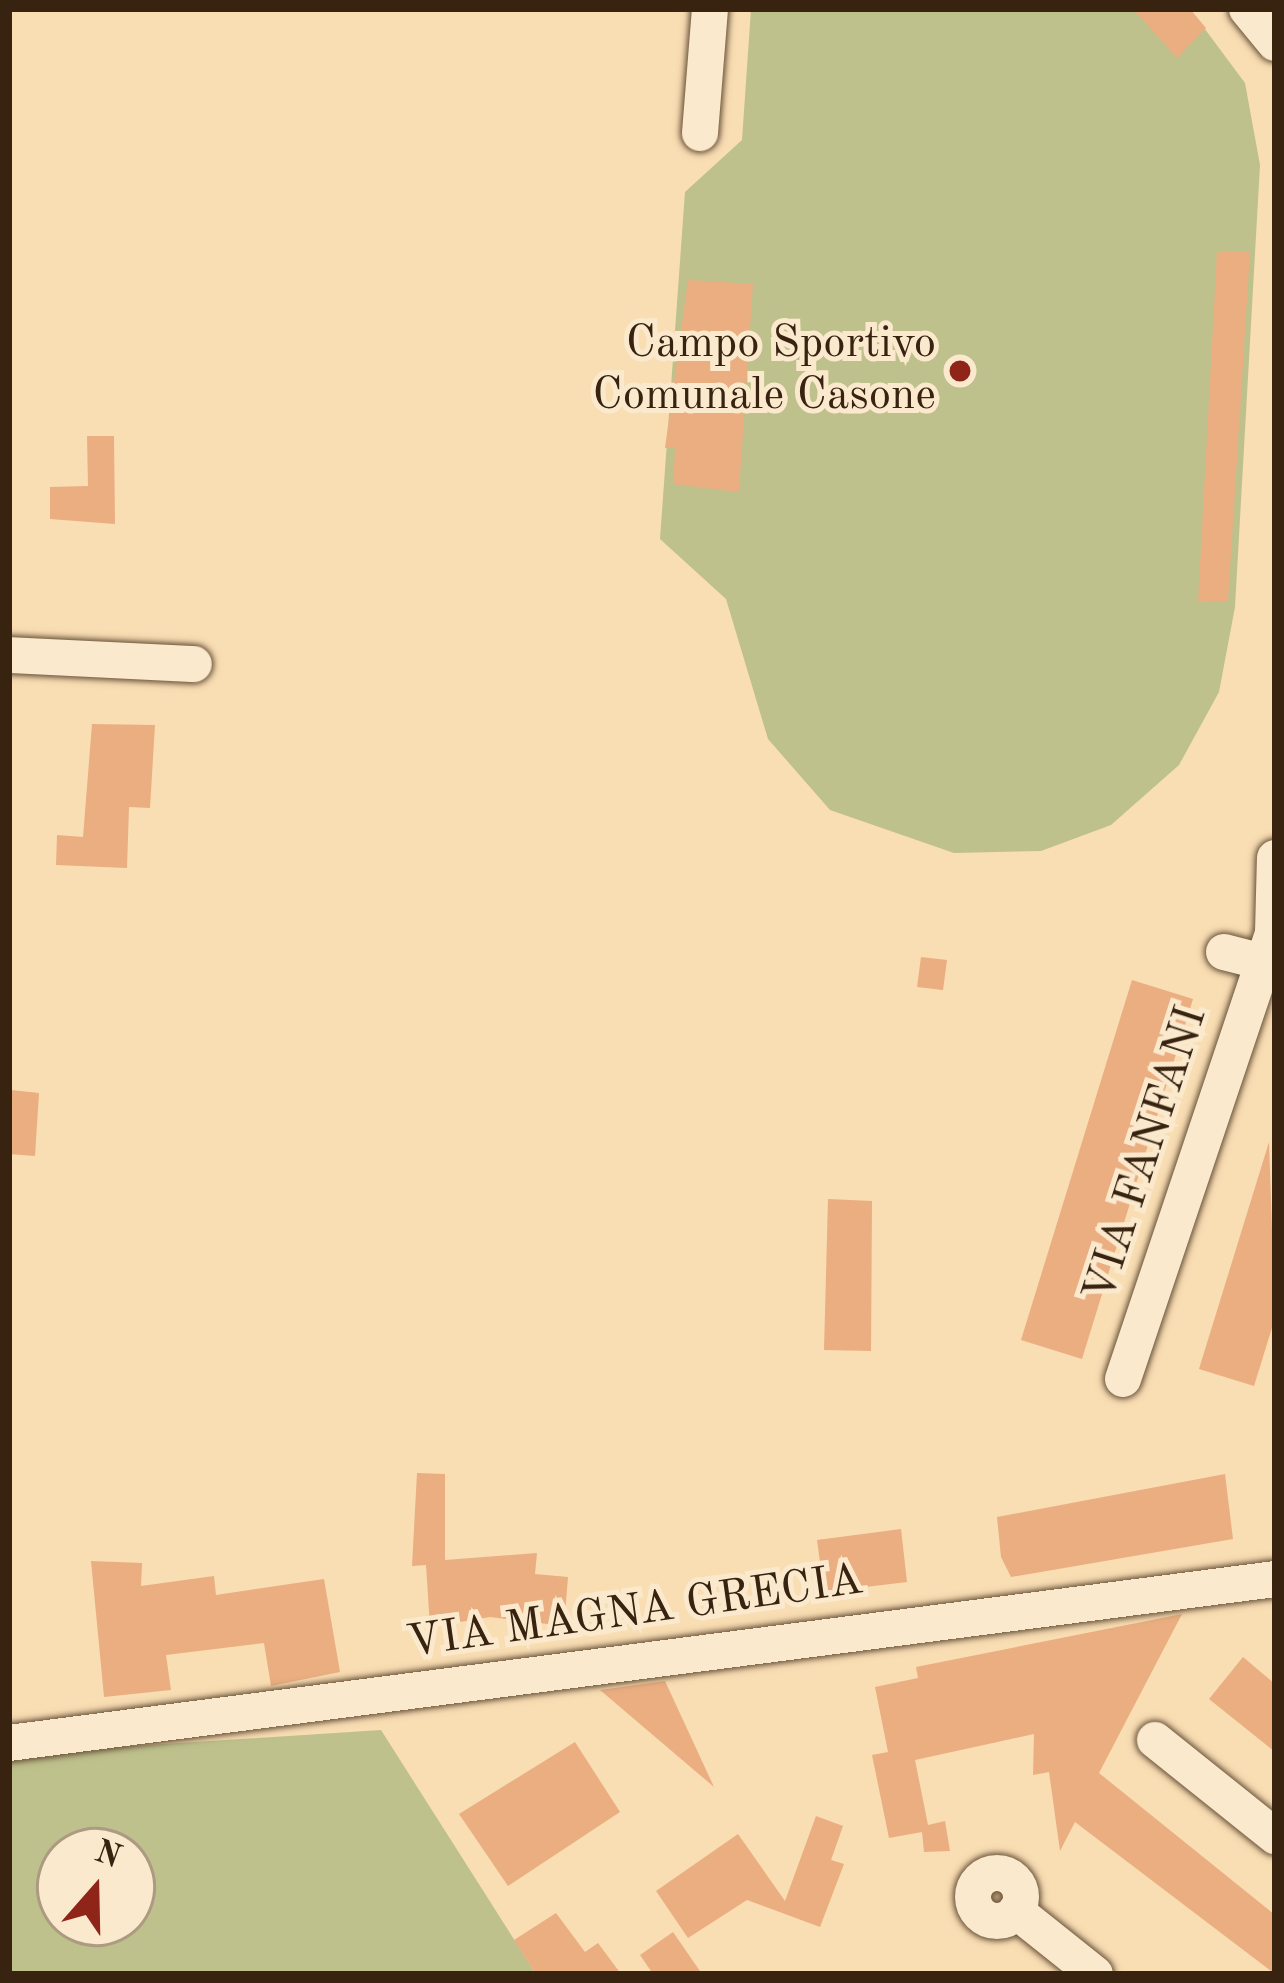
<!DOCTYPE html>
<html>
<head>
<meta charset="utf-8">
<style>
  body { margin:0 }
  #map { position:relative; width:1284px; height:1983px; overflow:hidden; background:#f9ddb3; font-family:"Old Standard TT",serif }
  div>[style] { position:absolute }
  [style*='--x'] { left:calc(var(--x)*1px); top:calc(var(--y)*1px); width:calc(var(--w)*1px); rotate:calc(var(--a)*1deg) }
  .green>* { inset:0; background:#bec18c }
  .building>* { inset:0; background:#eaae81 }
  .roads { filter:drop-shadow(0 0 3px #685239) drop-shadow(0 0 3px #685239) }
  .street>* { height:36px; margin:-18px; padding:0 18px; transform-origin:18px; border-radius:18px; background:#fbe9ce }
  .street>.ring { margin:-18px; padding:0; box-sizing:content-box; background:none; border:36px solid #fbe9ce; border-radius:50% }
  .dots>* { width:33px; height:33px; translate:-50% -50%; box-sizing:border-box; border:6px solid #fbe9ce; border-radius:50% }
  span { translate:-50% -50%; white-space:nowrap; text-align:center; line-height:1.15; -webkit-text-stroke:10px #fbe9ce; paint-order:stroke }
  .poi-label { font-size:45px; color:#372310 }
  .right { translate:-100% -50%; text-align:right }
  .street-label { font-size:45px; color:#372310 }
  .frame { position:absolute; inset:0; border:12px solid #372310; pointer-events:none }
  .north { position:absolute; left:36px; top:1827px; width:120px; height:120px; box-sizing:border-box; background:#fbe9ce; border:3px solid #ad9a82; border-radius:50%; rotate:20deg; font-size:33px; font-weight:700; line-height:48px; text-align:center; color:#372310 }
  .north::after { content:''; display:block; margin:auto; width:42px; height:54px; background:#8f2418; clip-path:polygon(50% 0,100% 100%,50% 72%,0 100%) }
</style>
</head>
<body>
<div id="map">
  <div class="green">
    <div style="clip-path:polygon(751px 9px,1190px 9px,1245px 83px,1260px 165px,1235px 607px,1219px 692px,1179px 765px,1111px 825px,1041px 851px,954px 853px,830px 810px,768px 739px,726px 599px,660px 539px,685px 192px,742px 140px)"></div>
    <div style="clip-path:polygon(evenodd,381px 1730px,536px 1974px,9px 1974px,9px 1754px,381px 1730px,60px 1851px,132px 1851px,132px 1923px,60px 1923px,60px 1851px)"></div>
  </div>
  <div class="building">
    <div style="clip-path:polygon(1133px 9px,1190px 9px,1206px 28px,1177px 58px)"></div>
    <div style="clip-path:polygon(1217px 251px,1250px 252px,1228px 601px,1198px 602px)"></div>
    <div style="clip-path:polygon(688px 280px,753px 284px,739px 492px,673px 484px,675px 448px,665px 448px)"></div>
    <div style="clip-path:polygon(87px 436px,114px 436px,115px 524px,50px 519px,50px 487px,88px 486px)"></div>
    <div style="clip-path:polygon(92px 724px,155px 725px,150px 808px,129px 807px,127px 868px,56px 865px,57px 835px,83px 837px)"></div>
    <div style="clip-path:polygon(921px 957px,947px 960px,943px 990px,917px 987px)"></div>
    <div style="clip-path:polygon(1132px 980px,1193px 999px,1082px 1359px,1021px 1340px)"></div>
    <div style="clip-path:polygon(11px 1090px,39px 1093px,35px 1156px,9px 1154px)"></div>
    <div style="clip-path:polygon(1269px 1142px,1275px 1318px,1254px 1386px,1199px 1369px)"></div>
    <div style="clip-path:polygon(828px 1199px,872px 1201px,871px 1351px,824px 1350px)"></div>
    <div style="clip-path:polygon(417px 1473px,445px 1474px,445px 1560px,537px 1553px,535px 1574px,568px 1577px,564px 1626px,490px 1617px,430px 1627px,426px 1565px,412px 1566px)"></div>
    <div style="clip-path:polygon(1225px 1474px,1233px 1539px,1011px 1577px,1001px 1557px,997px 1517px)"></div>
    <div style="clip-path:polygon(901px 1529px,907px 1582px,824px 1592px,817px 1540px)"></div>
    <div style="clip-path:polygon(91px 1561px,142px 1563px,141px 1586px,214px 1576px,216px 1595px,324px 1579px,340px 1672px,271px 1686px,264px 1643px,166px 1655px,171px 1690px,104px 1697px)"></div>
    <div style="clip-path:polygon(1182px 1614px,1099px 1773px,1275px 1915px,1275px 1974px,1075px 1822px,1060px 1851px,1049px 1772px,1033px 1775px,1034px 1734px,915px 1760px,928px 1825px,945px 1821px,950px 1851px,924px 1852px,922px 1832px,889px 1838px,872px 1755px,888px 1752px,875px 1687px,918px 1678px,916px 1667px)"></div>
    <div style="clip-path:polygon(1243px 1657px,1275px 1684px,1275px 1752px,1209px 1699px)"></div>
    <div style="clip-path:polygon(665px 1681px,714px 1787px,600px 1690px)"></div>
    <div style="clip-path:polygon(575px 1742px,620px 1812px,508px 1886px,459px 1814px)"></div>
    <div style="clip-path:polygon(816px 1816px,843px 1826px,831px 1860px,844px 1864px,820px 1927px,747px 1900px,688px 1938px,656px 1891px,738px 1834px,785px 1901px)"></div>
    <div style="clip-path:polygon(556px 1913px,585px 1952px,598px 1943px,621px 1974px,536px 1974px,514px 1940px)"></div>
    <div style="clip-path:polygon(673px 1932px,702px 1974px,653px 1974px,640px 1955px)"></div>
  </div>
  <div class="roads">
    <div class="street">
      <div style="--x:1247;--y:9;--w:44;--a:50.5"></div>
      <div style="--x:700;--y:133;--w:124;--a:-85.4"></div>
      <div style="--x:9;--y:655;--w:185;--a:2.8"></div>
      <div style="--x:1224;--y:952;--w:53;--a:14.3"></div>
      <div style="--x:1123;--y:1379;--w:471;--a:-71.4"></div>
      <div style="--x:1273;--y:932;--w:74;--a:-88.5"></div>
      <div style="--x:1155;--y:1740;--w:154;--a:38.7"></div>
      <div style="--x:9;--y:1743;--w:1277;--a:-7.38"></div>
      <div class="ring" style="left:973px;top:1873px;width:12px;height:12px"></div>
      <div style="--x:1016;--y:1911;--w:101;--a:38.6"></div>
    </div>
  </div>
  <div class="dots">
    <div style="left:960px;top:371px;background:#8f2418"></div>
  </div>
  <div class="poi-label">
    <span class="right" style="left:936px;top:371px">Campo Sportivo<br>Comunale Casone</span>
  </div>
  <div class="street-label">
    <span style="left:1147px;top:1155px;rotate:-72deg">VIA FANFANI</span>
    <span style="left:635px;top:1613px;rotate:-8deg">VIA MAGNA GRECIA</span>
  </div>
  <div class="frame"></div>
  <div class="north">N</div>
</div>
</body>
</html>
